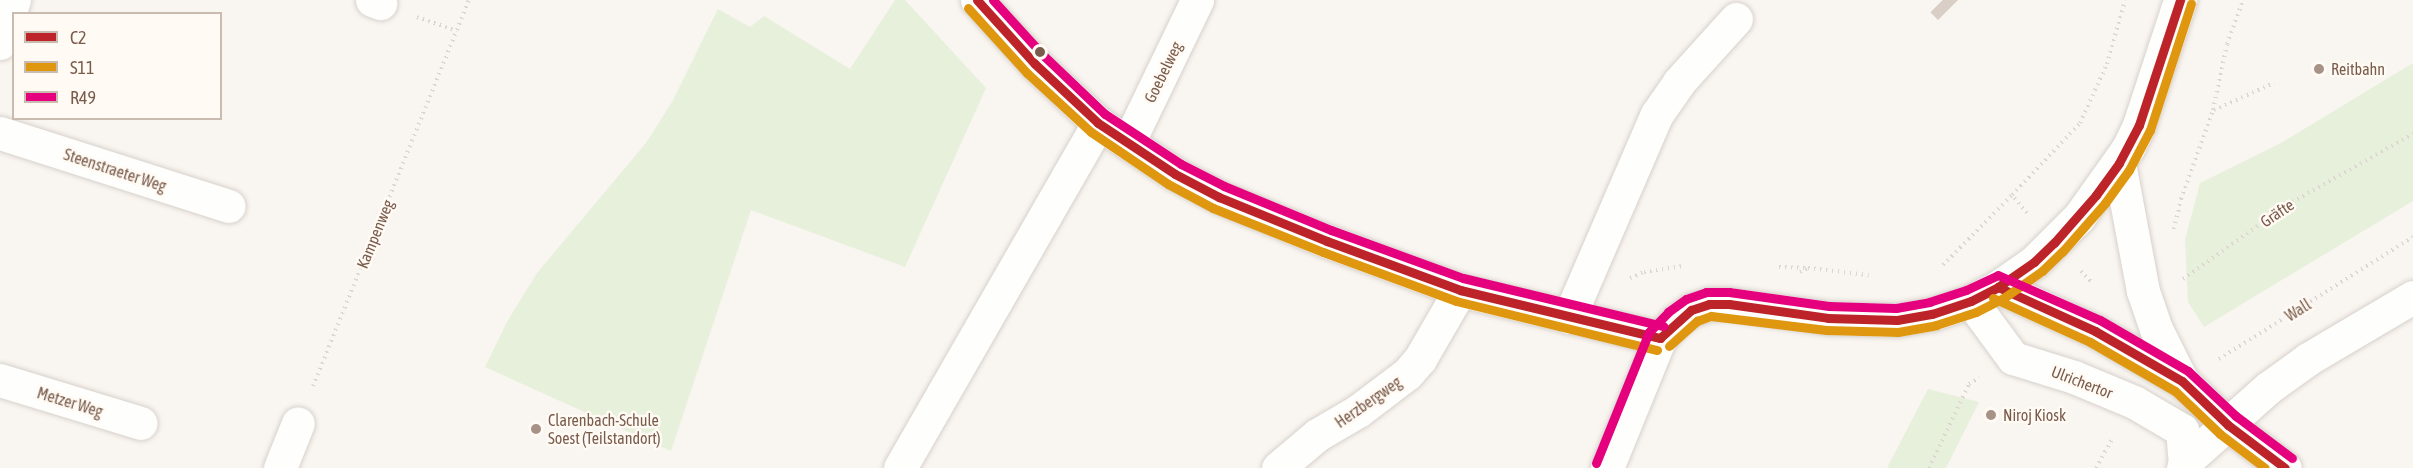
<!DOCTYPE html>
<html>
<head>
<meta charset="utf-8">
<style>
  body { margin:0 }
  #map { position:relative; width:2413px; height:468px; overflow:hidden; background:#f9f5f0; font-family:"Asap Condensed",sans-serif }
  div>[style] { position:absolute }
  [style*='--x'] { left:calc(var(--x)*1px); top:calc(var(--y)*1px); width:calc(var(--w)*1px); rotate:calc(var(--a)*1deg) }
  .green>* { inset:0; background:#e7f0db }
  .minor-tunnel>* { height:33px; margin-top:-16.5px; transform-origin:0; background:repeating-linear-gradient(90deg,#d9cfc7 0 33px,transparent 0 49px) }
  .path>* { height:4px; margin-top:-2px; transform-origin:0; background:repeating-linear-gradient(90deg,#dcd5d0 0 1.5px,transparent 0 6px) }
  .roads { filter:drop-shadow(0 0 2px #d7d1cb) drop-shadow(0 0 2px #d7d1cb) }
  .minor>* { height:33px; margin:-16.5px; padding:0 16.5px; transform-origin:16.5px; border-radius:16.5px; background:#fefefd }
  .bus-1>* { height:9px; margin:-4.5px; padding:0 4.5px; transform-origin:4.5px; border-radius:4.5px; background:#bd2429 }
  .bus-2>* { height:9px; margin:-4.5px; padding:0 4.5px; transform-origin:4.5px; border-radius:4.5px; background:#de970f }
  .bus-3>* { height:9px; margin:-4.5px; padding:0 4.5px; transform-origin:4.5px; border-radius:4.5px; background:#e5007d }
  .dots>* { width:16px; height:16px; translate:-50% -50%; box-sizing:border-box; border:3px solid #fffaf3; border-radius:50% }
  span { translate:-50% -50%; white-space:nowrap; text-align:center; line-height:1.15; -webkit-text-stroke:5px #fffaf3; paint-order:stroke }
  .poi-label { font-size:16px; color:#7a5c4d }
  .left { translate:0 -50%; text-align:left }
  .street-label { font-size:16px; color:#7a5c4d }
  .legend { position:absolute; left:12px; top:12px; width:210px; height:108px; box-sizing:border-box; background:#fffaf3; border:2px solid #cabbb1; margin:0; padding:8px 10px; list-style:none; font-size:18px; color:#7a5c4d }
  .legend li { display:flex; align-items:center; gap:12px; height:30px }
  .legend b { width:30px; border:2px solid #cabbb1 }
</style>
</head>
<body>
<div id="map">
  <div class="green">
    <div style="clip-path:polygon(895px 0,905px 0,986px 88px,905px 267px,751px 210px,671px 451px,485px 367px,507px 322px,537px 273px,646px 143px,672px 102px,718px 9px,750px 27px,764px 16px,850px 69px)"></div>
    <div style="clip-path:polygon(2413px 63px,2413px 201px,2204px 327px,2188px 302px,2185px 240px,2200px 183px,2281px 143px)"></div>
    <div style="clip-path:polygon(1928px 389px,1979px 402px,1946px 468px,1887px 468px)"></div>
  </div>
  <div class="minor-tunnel">
    <div style="--x:1942;--y:0;--w:11;--a:45"></div>
  </div>
  <div class="path">
    <div style="--x:417;--y:17;--w:42;--a:19.3"></div>
    <div style="--x:2214;--y:110;--w:66;--a:-24.2"></div>
    <div style="--x:2027;--y:213;--w:23;--a:-130"></div>
    <div style="--x:2012;--y:195;--w:99;--a:-46.6"></div>
    <div style="--x:2080;--y:123;--w:65;--a:-65.4"></div>
    <div style="--x:2107;--y:64;--w:66;--a:-74.3"></div>
    <div style="--x:2174;--y:229;--w:31;--a:-77"></div>
    <div style="--x:2181;--y:199;--w:95;--a:-70.2"></div>
    <div style="--x:2213;--y:110;--w:67;--a:-78"></div>
    <div style="--x:2227;--y:44;--w:47;--a:-70"></div>
    <div style="--x:1943;--y:265;--w:98;--a:-45.4"></div>
    <div style="--x:1779;--y:267;--w:28;--a:2"></div>
    <div style="--x:2081;--y:271;--w:16;--a:47"></div>
    <div style="--x:1800;--y:272;--w:9;--a:-27"></div>
    <div style="--x:1808;--y:268;--w:61;--a:6.5"></div>
    <div style="--x:1630;--y:278;--w:15;--a:-23"></div>
    <div style="--x:1644;--y:272;--w:40;--a:-8.5"></div>
    <div style="--x:2183;--y:279;--w:128;--a:-35.4"></div>
    <div style="--x:2287;--y:205;--w:145;--a:-29.4"></div>
    <div style="--x:2219;--y:359;--w:229;--a:-32.2"></div>
    <div style="--x:313;--y:386;--w:416;--a:-68"></div>
    <div style="--x:1929;--y:468;--w:93;--a:-64.5"></div>
    <div style="--x:1969;--y:384;--w:12;--a:-31"></div>
    <div style="--x:2096;--y:468;--w:35;--a:-61"></div>
  </div>
  <div class="roads">
    <div class="minor">
      <div style="--x:372;--y:0;--w:9;--a:21"></div>
      <div style="--x:977;--y:0;--w:86;--a:47.8"></div>
      <div style="--x:1035;--y:64;--w:86;--a:43.1"></div>
      <div style="--x:1098;--y:123;--w:92;--a:33.5"></div>
      <div style="--x:1175;--y:174;--w:50;--a:27.6"></div>
      <div style="--x:1219;--y:197;--w:117;--a:22.2"></div>
      <div style="--x:1327;--y:241;--w:142;--a:20.2"></div>
      <div style="--x:1460;--y:290;--w:206;--a:13.5"></div>
      <div style="--x:0;--y:43;--w:45;--a:-72"></div>
      <div style="--x:0;--y:133;--w:240;--a:17.7"></div>
      <div style="--x:1128;--y:143;--w:159;--a:-64.2"></div>
      <div style="--x:2119;--y:163;--w:130;--a:79.4"></div>
      <div style="--x:2143;--y:291;--w:40;--a:71.1"></div>
      <div style="--x:2156;--y:329;--w:58;--a:63.4"></div>
      <div style="--x:1998;--y:287;--w:107;--a:24.4"></div>
      <div style="--x:2095;--y:331;--w:100;--a:29.9"></div>
      <div style="--x:2182;--y:381;--w:64;--a:43.7"></div>
      <div style="--x:2228;--y:425;--w:71;--a:37"></div>
      <div style="--x:1971;--y:301;--w:71;--a:53.6"></div>
      <div style="--x:2013;--y:358;--w:64;--a:17.3"></div>
      <div style="--x:2074;--y:377;--w:65;--a:22.6"></div>
      <div style="--x:2134;--y:402;--w:56;--a:30.3"></div>
      <div style="--x:2182;--y:430;--w:32;--a:85"></div>
      <div style="--x:1569;--y:317;--w:221;--a:-66.6"></div>
      <div style="--x:1657;--y:114;--w:39;--a:-55"></div>
      <div style="--x:1679;--y:82;--w:85;--a:-47.9"></div>
      <div style="--x:0;--y:380;--w:147;--a:17"></div>
      <div style="--x:280;--y:468;--w:48;--a:-68.2"></div>
      <div style="--x:900;--y:468;--w:398;--a:-60.1"></div>
      <div style="--x:1278;--y:468;--w:51;--a:-40.2"></div>
      <div style="--x:1317;--y:435;--w:48;--a:-30.3"></div>
      <div style="--x:1358;--y:411;--w:61;--a:-37.1"></div>
      <div style="--x:1407;--y:374;--w:20;--a:-49"></div>
      <div style="--x:1420;--y:359;--w:80;--a:-59.9"></div>
      <div style="--x:1607;--y:468;--w:140;--a:-67.8"></div>
      <div style="--x:1660;--y:338;--w:23;--a:-47"></div>
      <div style="--x:1676;--y:321;--w:19;--a:-36"></div>
      <div style="--x:1691;--y:310;--w:19;--a:-18"></div>
      <div style="--x:1709;--y:304;--w:20;--a:0"></div>
      <div style="--x:1729;--y:304;--w:100;--a:8"></div>
      <div style="--x:1828;--y:318;--w:69;--a:1.7"></div>
      <div style="--x:1897;--y:320;--w:36;--a:-10"></div>
      <div style="--x:1932;--y:314;--w:41;--a:-18.4"></div>
      <div style="--x:1971;--y:301;--w:30;--a:-27"></div>
      <div style="--x:1998;--y:287;--w:44;--a:-34.8"></div>
      <div style="--x:2034;--y:262;--w:64;--a:-45"></div>
      <div style="--x:2079;--y:217;--w:85;--a:-54.6"></div>
      <div style="--x:2128;--y:148;--w:25;--a:-64"></div>
      <div style="--x:2139;--y:125;--w:132;--a:-71.8"></div>
      <div style="--x:2183;--y:468;--w:6;--a:-72"></div>
      <div style="--x:2185;--y:462;--w:111;--a:-41.7"></div>
      <div style="--x:2268;--y:388;--w:49;--a:-35.9"></div>
      <div style="--x:2308;--y:359;--w:122;--a:-30.6"></div>
    </div>
  </div>
  <div class="bus-1">
    <div style="--x:977;--y:0;--w:86;--a:47.8"></div>
    <div style="--x:1035;--y:64;--w:86;--a:43.1"></div>
    <div style="--x:1098;--y:123;--w:92;--a:33.5"></div>
    <div style="--x:1175;--y:174;--w:50;--a:27.6"></div>
    <div style="--x:1219;--y:197;--w:117;--a:22.2"></div>
    <div style="--x:1327;--y:241;--w:142;--a:20.2"></div>
    <div style="--x:1460;--y:290;--w:206;--a:13.5"></div>
    <div style="--x:1998;--y:287;--w:107;--a:24.4"></div>
    <div style="--x:2095;--y:331;--w:100;--a:29.9"></div>
    <div style="--x:2182;--y:381;--w:64;--a:43.7"></div>
    <div style="--x:2228;--y:425;--w:71;--a:37"></div>
    <div style="--x:1660;--y:338;--w:42;--a:-42.1"></div>
    <div style="--x:1691;--y:310;--w:19;--a:-18"></div>
    <div style="--x:1709;--y:304;--w:20;--a:0"></div>
    <div style="--x:1729;--y:304;--w:100;--a:8"></div>
    <div style="--x:1828;--y:318;--w:69;--a:1.7"></div>
    <div style="--x:1897;--y:320;--w:36;--a:-10"></div>
    <div style="--x:1932;--y:314;--w:41;--a:-18.4"></div>
    <div style="--x:1971;--y:301;--w:30;--a:-27"></div>
    <div style="--x:1998;--y:287;--w:44;--a:-34.8"></div>
    <div style="--x:2034;--y:262;--w:28;--a:-44"></div>
    <div style="--x:2054;--y:243;--w:64;--a:-48.8"></div>
    <div style="--x:2096;--y:195;--w:39;--a:-54"></div>
    <div style="--x:2119;--y:163;--w:43;--a:-62.2"></div>
    <div style="--x:2139;--y:125;--w:132;--a:-71.8"></div>
  </div>
  <div class="bus-2">
    <div style="--x:968;--y:8;--w:88;--a:47.8"></div>
    <div style="--x:1027;--y:73;--w:87;--a:42.7"></div>
    <div style="--x:1091;--y:132;--w:93;--a:34"></div>
    <div style="--x:1168;--y:184;--w:51;--a:28.1"></div>
    <div style="--x:1213;--y:208;--w:118;--a:21.8"></div>
    <div style="--x:1323;--y:252;--w:142;--a:20.2"></div>
    <div style="--x:1456;--y:301;--w:207;--a:13.7"></div>
    <div style="--x:1993;--y:298;--w:107;--a:24.4"></div>
    <div style="--x:2090;--y:342;--w:98;--a:30"></div>
    <div style="--x:2175;--y:391;--w:62;--a:43.7"></div>
    <div style="--x:2220;--y:434;--w:56;--a:37.1"></div>
    <div style="--x:1669;--y:346;--w:38;--a:-42"></div>
    <div style="--x:1697;--y:321;--w:15;--a:-20"></div>
    <div style="--x:1711;--y:316;--w:116;--a:6.9"></div>
    <div style="--x:1826;--y:330;--w:72;--a:1.6"></div>
    <div style="--x:1898;--y:332;--w:39;--a:-10"></div>
    <div style="--x:1936;--y:325;--w:42;--a:-18"></div>
    <div style="--x:1976;--y:312;--w:33;--a:-27"></div>
    <div style="--x:2005;--y:297;--w:45;--a:-35.1"></div>
    <div style="--x:2042;--y:271;--w:28;--a:-44"></div>
    <div style="--x:2062;--y:252;--w:65;--a:-48.7"></div>
    <div style="--x:2105;--y:203;--w:41;--a:-54"></div>
    <div style="--x:2129;--y:170;--w:45;--a:-62.3"></div>
    <div style="--x:2150;--y:130;--w:133;--a:-72"></div>
  </div>
  <div class="bus-3">
    <div style="--x:993;--y:0;--w:76;--a:47.7"></div>
    <div style="--x:1044;--y:56;--w:84;--a:43.6"></div>
    <div style="--x:1105;--y:114;--w:91;--a:33.3"></div>
    <div style="--x:1181;--y:164;--w:48;--a:27.1"></div>
    <div style="--x:1224;--y:186;--w:116;--a:22.4"></div>
    <div style="--x:1331;--y:230;--w:140;--a:20"></div>
    <div style="--x:1463;--y:278;--w:206;--a:13.5"></div>
    <div style="--x:1596;--y:463;--w:141;--a:-68"></div>
    <div style="--x:1649;--y:332;--w:28;--a:-46"></div>
    <div style="--x:1668;--y:312;--w:22;--a:-36"></div>
    <div style="--x:1686;--y:299;--w:21;--a:-19"></div>
    <div style="--x:1706;--y:292;--w:23;--a:0"></div>
    <div style="--x:1729;--y:292;--w:101;--a:8"></div>
    <div style="--x:1829;--y:306;--w:67;--a:1.7"></div>
    <div style="--x:1896;--y:308;--w:34;--a:-10"></div>
    <div style="--x:1929;--y:302;--w:39;--a:-18"></div>
    <div style="--x:1966;--y:290;--w:35;--a:-25"></div>
    <div style="--x:1998;--y:275;--w:111;--a:23.8"></div>
    <div style="--x:2100;--y:320;--w:102;--a:30.1"></div>
    <div style="--x:2188;--y:371;--w:66;--a:43.2"></div>
    <div style="--x:2236;--y:416;--w:70;--a:36.9"></div>
  </div>
  <div class="dots">
    <div style="left:1040px;top:52px;background:#7a5c4d"></div>
    <div style="left:2319px;top:69px;background:#a69286"></div>
    <div style="left:1991px;top:415px;background:#a69286"></div>
    <div style="left:536px;top:429px;background:#a69286"></div>
  </div>
  <div class="poi-label">
    <span class="left" style="left:2331px;top:69px">Reitbahn</span>
    <span class="left" style="left:2003px;top:415px">Niroj Kiosk</span>
    <span class="left" style="left:548px;top:429px">Clarenbach-Schule<br>Soest (Teilstandort)</span>
  </div>
  <div class="street-label">
    <span style="left:1163px;top:72px;rotate:-64deg">Goebelweg</span>
    <span style="left:115px;top:170px;rotate:18deg">Steenstraeter Weg</span>
    <span style="left:2277px;top:213px;rotate:-34deg">Gräfte</span>
    <span style="left:375px;top:234px;rotate:-68deg">Kampenweg</span>
    <span style="left:2298px;top:310px;rotate:-32deg">Wall</span>
    <span style="left:2082px;top:382px;rotate:21deg">Ulrichertor</span>
    <span style="left:70px;top:402px;rotate:17deg">Metzer Weg</span>
    <span style="left:1368px;top:402px;rotate:-35deg">Herzbergweg</span>
  </div>
  <ul class="legend">
  <li><b style="height:8px;background:#bd2429"></b>C2</li>
  <li><b style="height:8px;background:#de970f"></b>S11</li>
  <li><b style="height:8px;background:#e5007d"></b>R49</li>
  </ul>
</div>
</body>
</html>
